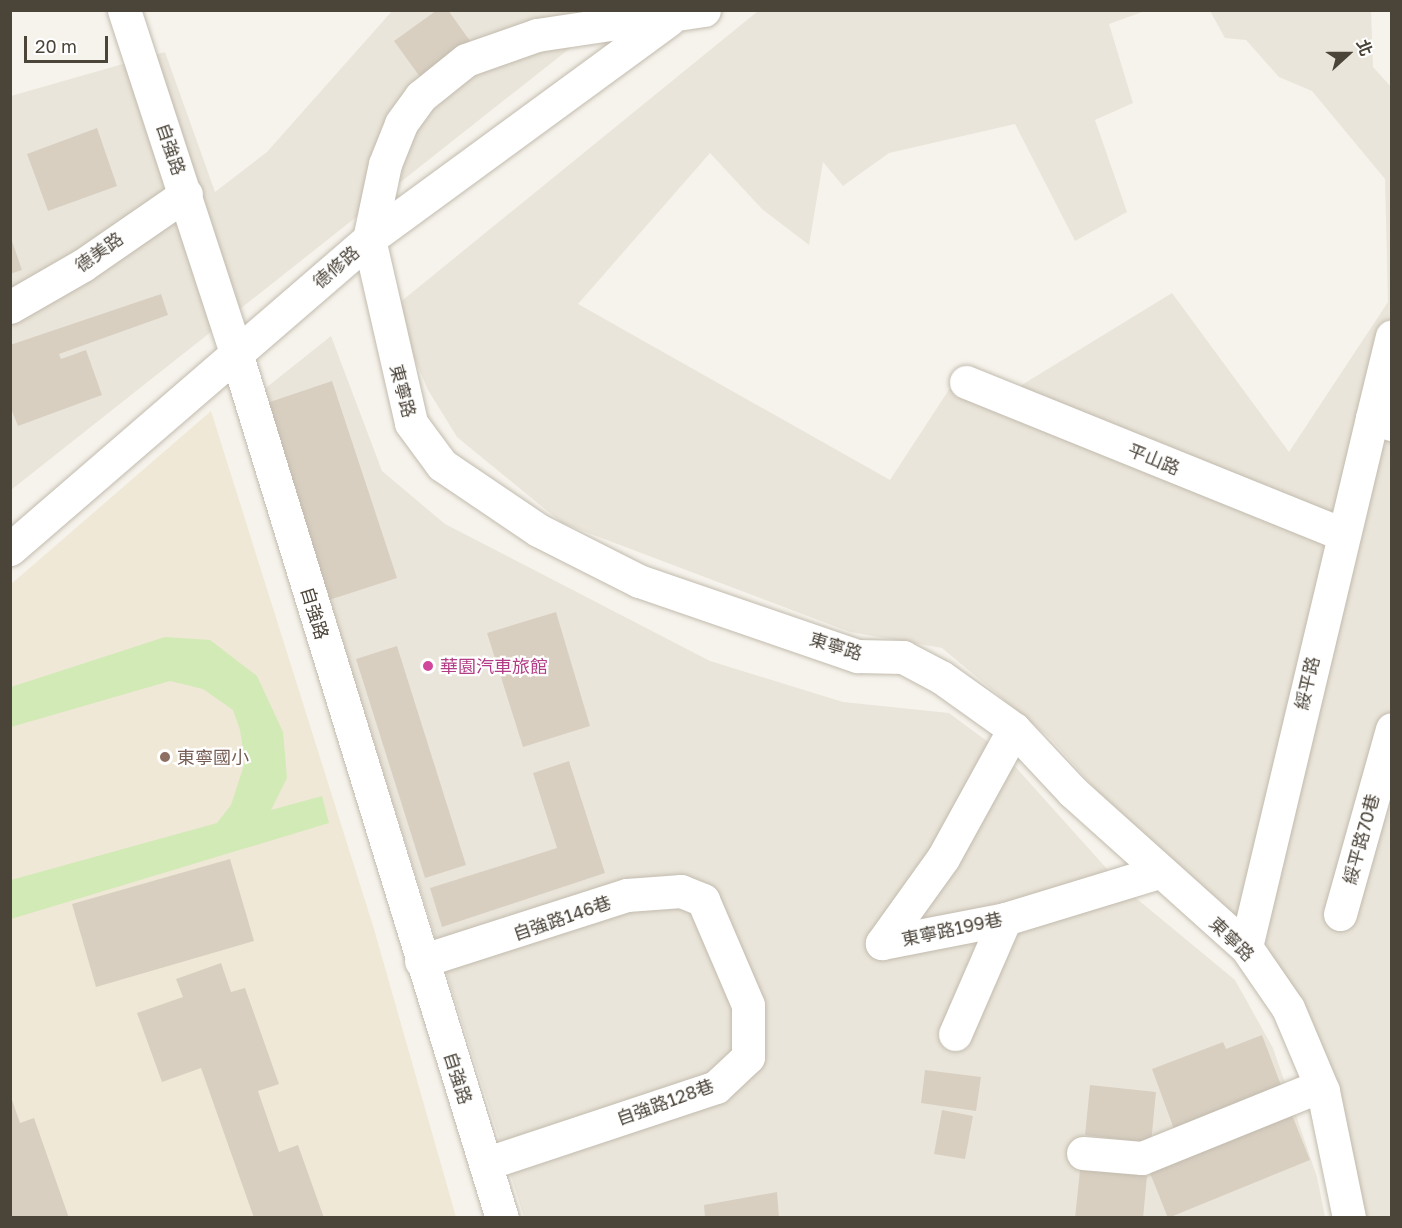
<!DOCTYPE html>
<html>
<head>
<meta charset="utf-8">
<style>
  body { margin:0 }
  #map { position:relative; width:1402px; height:1228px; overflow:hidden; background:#f6f3ec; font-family:"Golos Text","Noto Sans TC",sans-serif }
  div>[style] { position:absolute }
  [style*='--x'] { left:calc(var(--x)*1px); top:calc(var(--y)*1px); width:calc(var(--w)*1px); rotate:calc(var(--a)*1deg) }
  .residential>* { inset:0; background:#eae5da }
  .education>* { inset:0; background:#efe8d6 }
  .green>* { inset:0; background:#d2eab5 }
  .building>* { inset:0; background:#d8cfc1 }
  .roads { filter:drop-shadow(0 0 2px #c2bbae) drop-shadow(0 0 2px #c2bbae) }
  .minor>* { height:33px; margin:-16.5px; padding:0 16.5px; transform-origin:16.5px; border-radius:16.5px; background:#fff }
  .dots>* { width:16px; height:16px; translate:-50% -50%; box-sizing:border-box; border:3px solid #fff; border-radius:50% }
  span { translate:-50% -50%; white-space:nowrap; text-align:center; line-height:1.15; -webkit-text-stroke:4.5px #fff; paint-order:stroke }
  .street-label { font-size:18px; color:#4b4439 }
  .hotel-label { font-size:18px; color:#b23c85 }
  .left { translate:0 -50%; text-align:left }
  .education-label { font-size:18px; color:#785e54 }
  .frame { position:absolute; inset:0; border:12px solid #4b4439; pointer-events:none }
  .north { position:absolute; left:1318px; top:24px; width:60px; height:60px; -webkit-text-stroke:4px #fff; paint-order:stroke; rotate:69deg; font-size:16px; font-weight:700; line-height:24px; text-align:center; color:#4b4439 }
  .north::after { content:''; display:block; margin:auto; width:21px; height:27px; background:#4b4439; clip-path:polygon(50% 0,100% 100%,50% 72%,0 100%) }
  .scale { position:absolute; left:24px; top:36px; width:84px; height:27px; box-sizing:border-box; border:3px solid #4b4439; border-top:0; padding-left:8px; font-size:18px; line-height:21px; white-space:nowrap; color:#4b4439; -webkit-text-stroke:4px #fff; paint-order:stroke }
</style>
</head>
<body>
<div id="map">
  <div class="residential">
    <div style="clip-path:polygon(392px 11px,617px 11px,11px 490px,11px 96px,165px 52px,215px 192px,267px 152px)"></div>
    <div style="clip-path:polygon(758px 11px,1145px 11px,1109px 24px,1133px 103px,1095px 120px,1127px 212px,1075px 241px,1015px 124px,889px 153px,843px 186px,823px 162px,809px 245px,762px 209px,710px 153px,578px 304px,890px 480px,950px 388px,989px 405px,1172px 293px,1289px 452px,1388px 302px,1385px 179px,1312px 91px,1279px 77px,1246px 40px,1225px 38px,1210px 11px,1371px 11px,1373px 67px,1392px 88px,1391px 1217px,1359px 1217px,1309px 1030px,1051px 739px,942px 648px,850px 632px,562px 523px,457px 437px,428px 390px,393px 308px)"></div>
    <div style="clip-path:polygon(331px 336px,382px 471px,445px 524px,710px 661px,843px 702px,949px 713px,1003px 753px,1125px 889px,1235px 980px,1273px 1048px,1317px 1177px,1325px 1217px,524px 1217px,262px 391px)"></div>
  </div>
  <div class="education">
    <div style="clip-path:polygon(211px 411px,374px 929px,456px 1217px,11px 1217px,10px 585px)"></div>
  </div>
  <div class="green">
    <div style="clip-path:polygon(165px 637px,210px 640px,257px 676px,283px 732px,287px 778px,271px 810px,322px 796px,329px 823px,11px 919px,11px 880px,217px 823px,231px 805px,245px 762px,240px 730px,233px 710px,203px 689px,170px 681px,11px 727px,11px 687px)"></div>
  </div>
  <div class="building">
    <div style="clip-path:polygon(437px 10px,448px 10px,470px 41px,420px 77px,394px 41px)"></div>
    <div style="clip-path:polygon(97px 128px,117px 186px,48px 211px,27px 154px)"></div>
    <div style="clip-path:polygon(12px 241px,22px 270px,10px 274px,10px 242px)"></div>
    <div style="clip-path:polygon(161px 294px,168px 315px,59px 354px,61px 359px,86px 350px,102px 395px,18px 426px,10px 406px,10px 345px)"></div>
    <div style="clip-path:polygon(332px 381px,397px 578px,329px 600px,264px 404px)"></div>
    <div style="clip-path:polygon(556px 612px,590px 726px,523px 747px,487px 633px)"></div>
    <div style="clip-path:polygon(397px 646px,466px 865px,425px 878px,356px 659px)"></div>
    <div style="clip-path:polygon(569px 761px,605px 873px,442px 927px,430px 888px,557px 848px,533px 773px)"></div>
    <div style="clip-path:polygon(230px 859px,254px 941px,96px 987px,72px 904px)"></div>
    <div style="clip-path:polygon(221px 963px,231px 992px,245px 988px,279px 1084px,258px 1091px,279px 1152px,298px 1145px,324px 1218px,254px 1218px,201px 1068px,162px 1082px,137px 1013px,183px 997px,176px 979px)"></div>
    <div style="clip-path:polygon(1262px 1035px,1282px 1088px,1175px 1132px,1152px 1069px,1223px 1042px,1226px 1049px)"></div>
    <div style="clip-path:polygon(925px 1070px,981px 1077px,976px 1111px,921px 1103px)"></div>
    <div style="clip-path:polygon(1090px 1085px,1156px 1092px,1151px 1143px,1085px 1135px)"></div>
    <div style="clip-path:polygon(11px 1097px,20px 1123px,34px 1118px,69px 1218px,10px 1218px)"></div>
    <div style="clip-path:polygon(1288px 1105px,1310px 1160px,1168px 1218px,1146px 1163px)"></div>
    <div style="clip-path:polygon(942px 1110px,973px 1116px,965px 1159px,934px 1154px)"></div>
    <div style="clip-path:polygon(1080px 1170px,1147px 1176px,1143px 1218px,1075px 1218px)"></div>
    <div style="clip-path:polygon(777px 1192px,779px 1218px,705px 1218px,704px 1205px)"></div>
  </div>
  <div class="roads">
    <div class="minor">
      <div style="--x:124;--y:10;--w:361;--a:71.9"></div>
      <div style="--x:236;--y:353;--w:905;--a:72.91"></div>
      <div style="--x:704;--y:10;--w:169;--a:171.5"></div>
      <div style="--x:537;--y:35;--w:75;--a:160.6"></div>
      <div style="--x:466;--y:60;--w:58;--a:141.3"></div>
      <div style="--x:421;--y:96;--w:34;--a:126"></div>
      <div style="--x:401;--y:124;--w:43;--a:111.8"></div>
      <div style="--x:385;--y:164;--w:77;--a:102"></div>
      <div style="--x:369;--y:239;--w:189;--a:77.1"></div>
      <div style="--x:411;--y:423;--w:52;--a:53.6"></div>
      <div style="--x:442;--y:465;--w:116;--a:34.1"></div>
      <div style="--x:538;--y:530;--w:113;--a:26.8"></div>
      <div style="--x:639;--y:581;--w:231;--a:19"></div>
      <div style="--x:857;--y:656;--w:46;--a:1.2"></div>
      <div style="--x:903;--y:657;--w:43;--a:27.8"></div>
      <div style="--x:941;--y:677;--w:90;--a:35.5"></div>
      <div style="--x:1014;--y:729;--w:86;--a:46.9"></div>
      <div style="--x:1073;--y:792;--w:232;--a:41.9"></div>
      <div style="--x:1246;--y:947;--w:74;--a:55.5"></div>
      <div style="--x:1288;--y:1008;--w:90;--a:67.1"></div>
      <div style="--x:1323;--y:1091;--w:130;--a:78.4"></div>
      <div style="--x:10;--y:307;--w:84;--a:-29.9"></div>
      <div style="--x:83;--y:265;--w:125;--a:-34.6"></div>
      <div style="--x:966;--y:382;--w:406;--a:22"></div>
      <div style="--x:1372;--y:418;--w:84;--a:-76.3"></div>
      <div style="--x:10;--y:549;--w:474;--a:-40.8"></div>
      <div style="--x:369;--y:239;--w:371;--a:-36.2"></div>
      <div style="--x:1014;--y:729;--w:147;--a:118.8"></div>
      <div style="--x:943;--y:858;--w:105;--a:125.7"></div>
      <div style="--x:882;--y:943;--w:125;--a:-11"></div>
      <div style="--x:1005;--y:919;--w:161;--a:-17"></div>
      <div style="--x:1340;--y:914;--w:192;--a:-74.3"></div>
      <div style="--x:1246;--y:947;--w:544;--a:-76.6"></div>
      <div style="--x:1372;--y:418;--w:21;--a:17"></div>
      <div style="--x:421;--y:961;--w:216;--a:-17.8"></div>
      <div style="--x:627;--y:895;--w:54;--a:-4.2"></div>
      <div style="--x:681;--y:891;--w:24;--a:22"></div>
      <div style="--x:703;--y:900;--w:114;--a:66.8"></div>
      <div style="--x:748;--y:1005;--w:52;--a:90"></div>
      <div style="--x:748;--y:1057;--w:44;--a:136.8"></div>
      <div style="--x:716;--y:1087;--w:243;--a:161.6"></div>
      <div style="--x:955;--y:1034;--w:125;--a:-66.5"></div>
      <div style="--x:1083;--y:1153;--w:59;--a:4.8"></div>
      <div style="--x:1142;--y:1158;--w:192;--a:-22"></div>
    </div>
  </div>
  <div class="dots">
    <div style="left:428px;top:666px;background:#d1479c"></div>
    <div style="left:165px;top:757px;background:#8d6e63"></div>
  </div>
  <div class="street-label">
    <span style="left:171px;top:149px;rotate:71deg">自強路</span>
    <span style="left:99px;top:252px;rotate:-36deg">德美路</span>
    <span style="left:336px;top:267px;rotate:-41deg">德修路</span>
    <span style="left:403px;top:391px;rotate:75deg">東寧路</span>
    <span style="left:1154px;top:459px;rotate:22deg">平山路</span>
    <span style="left:315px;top:613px;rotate:73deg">自強路</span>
    <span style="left:836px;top:646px;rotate:17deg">東寧路</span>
    <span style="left:1307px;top:683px;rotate:-77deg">綏平路</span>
    <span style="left:1361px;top:839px;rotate:-75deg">綏平路70巷</span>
    <span style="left:562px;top:918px;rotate:-19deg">自強路146巷</span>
    <span style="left:952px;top:929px;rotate:-12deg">東寧路199巷</span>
    <span style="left:1232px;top:939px;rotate:44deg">東寧路</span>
    <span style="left:458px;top:1078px;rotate:72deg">自強路</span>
    <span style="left:665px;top:1102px;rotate:-20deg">自強路128巷</span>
  </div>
  <div class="hotel-label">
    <span class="left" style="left:440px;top:666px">華園汽車旅館</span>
  </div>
  <div class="education-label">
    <span class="left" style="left:177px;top:757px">東寧國小</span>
  </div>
  <div class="frame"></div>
  <div class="north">北</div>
  <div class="scale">20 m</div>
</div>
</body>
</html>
